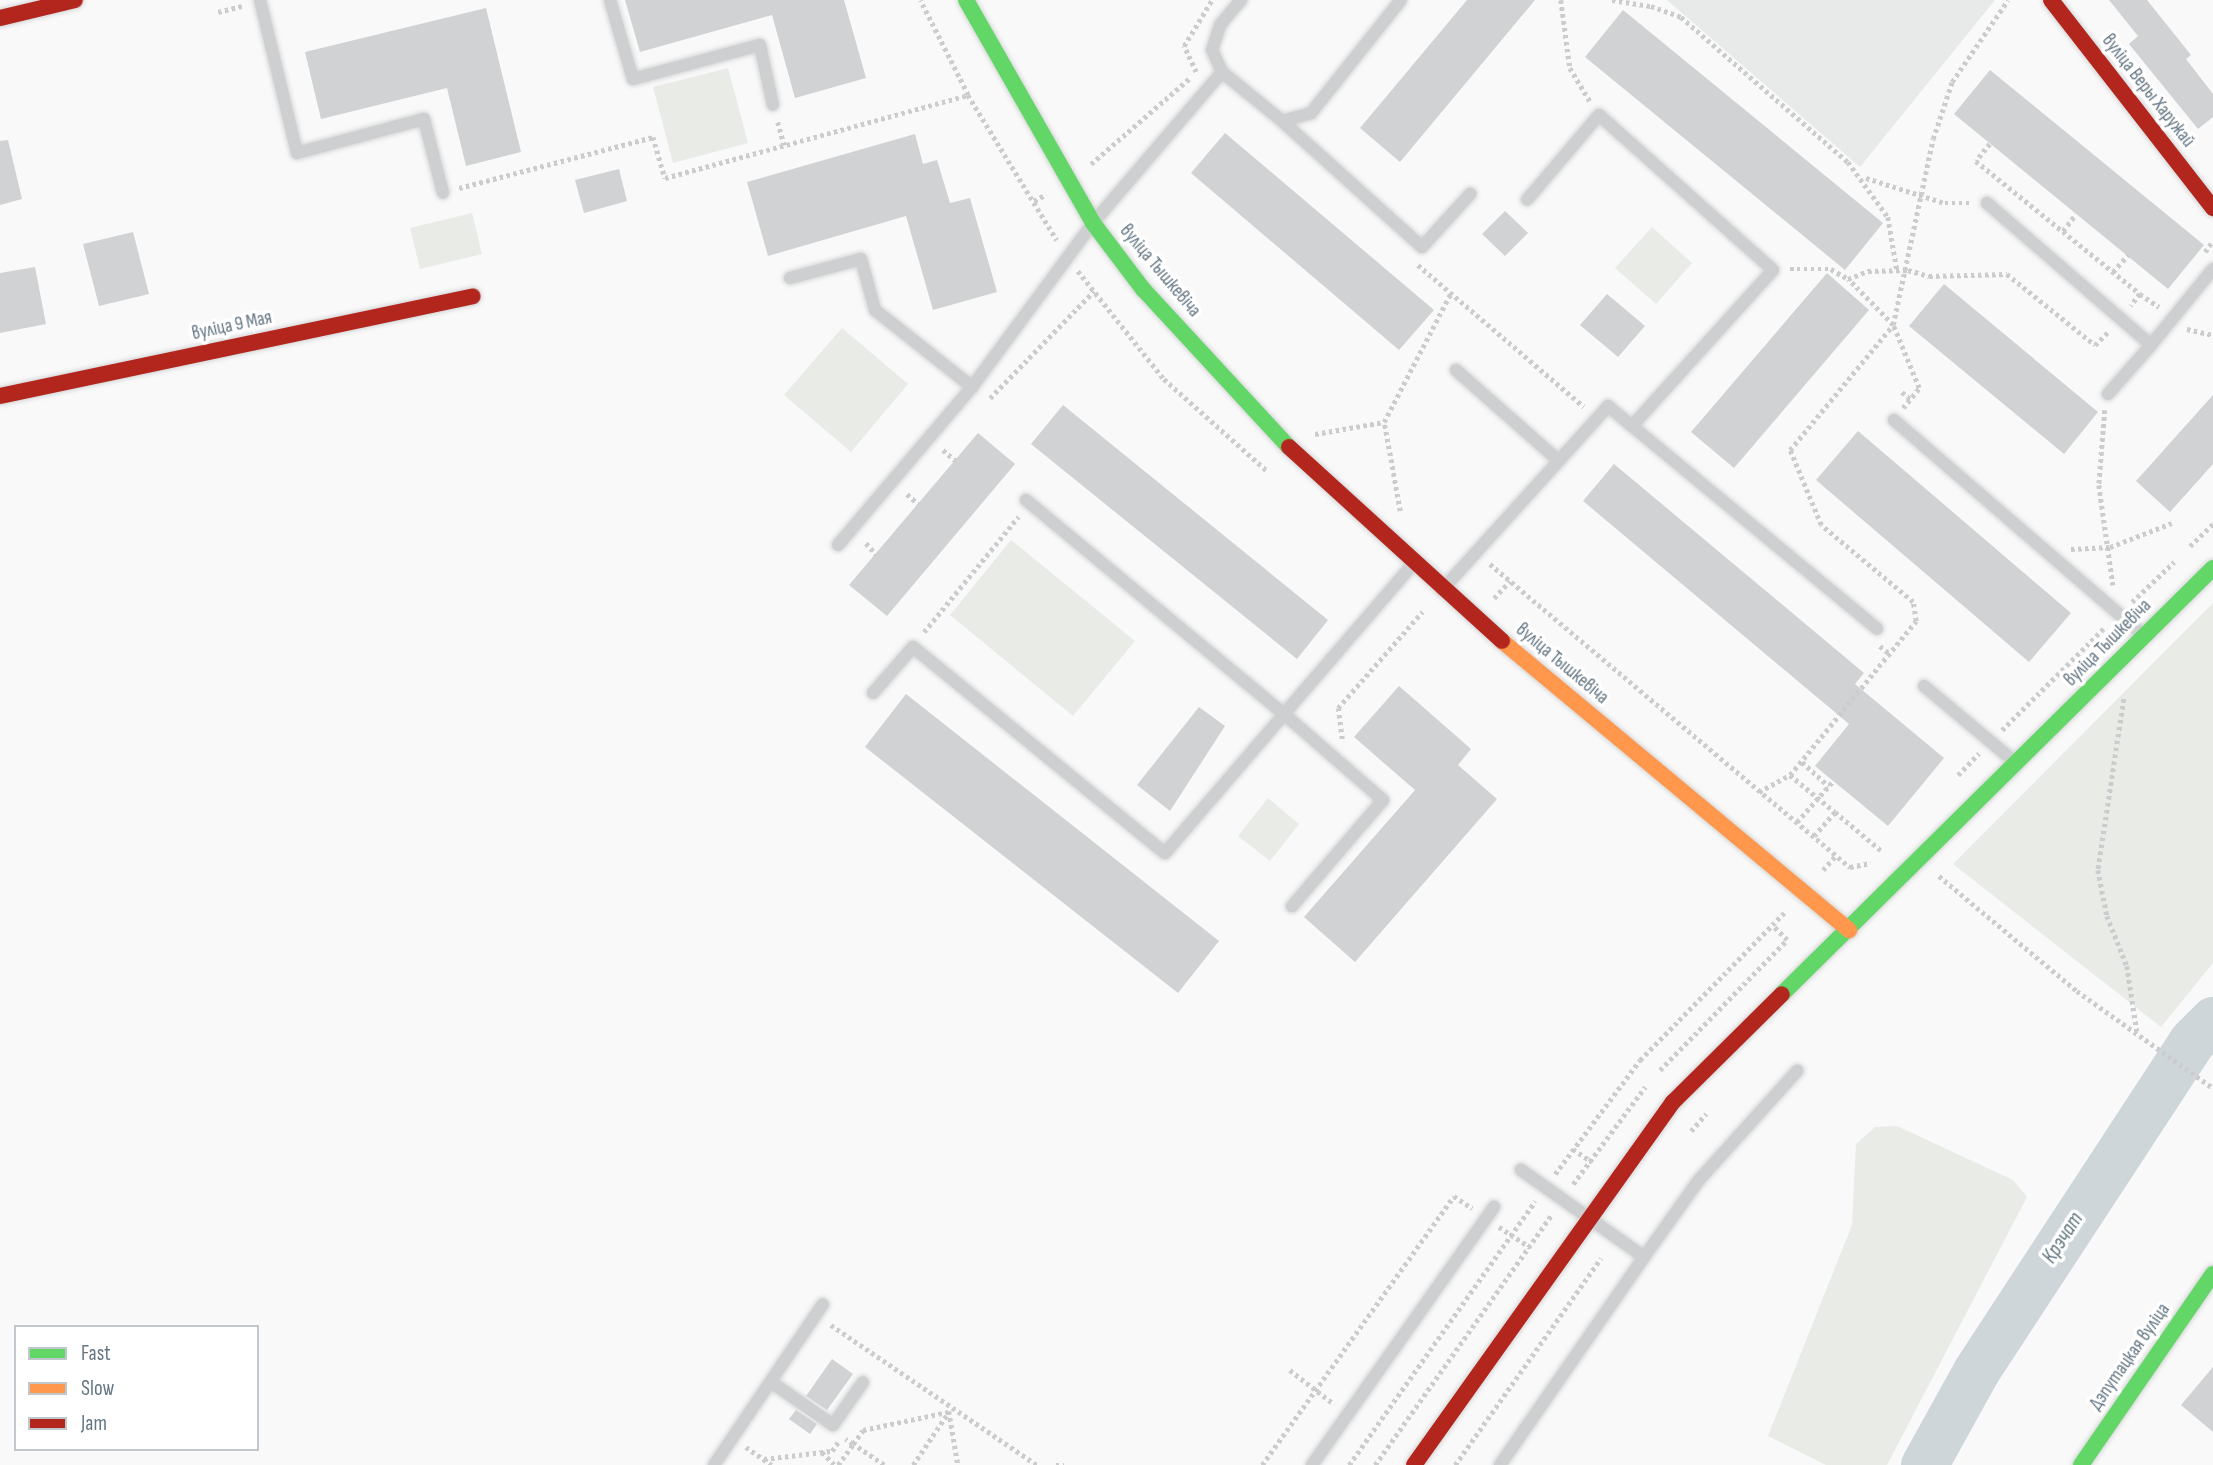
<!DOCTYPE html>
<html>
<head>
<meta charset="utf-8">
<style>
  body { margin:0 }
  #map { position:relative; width:2213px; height:1465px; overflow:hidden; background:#f9f9f9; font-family:"Sofia Sans Condensed",sans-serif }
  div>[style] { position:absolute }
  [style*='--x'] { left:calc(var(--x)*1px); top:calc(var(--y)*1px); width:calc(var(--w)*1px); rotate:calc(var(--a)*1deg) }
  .built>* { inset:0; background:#e8e9e9 }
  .green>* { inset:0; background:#e8ebe6 }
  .river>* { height:47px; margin:-23.5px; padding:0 23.5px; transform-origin:23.5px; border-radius:23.5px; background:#ced6d9 }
  .building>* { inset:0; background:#d0d2d3 }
  .path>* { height:4.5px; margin-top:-2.25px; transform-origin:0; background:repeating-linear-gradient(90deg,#cbcccd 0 3.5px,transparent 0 7px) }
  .roads { filter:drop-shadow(0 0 2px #d5d6d7) drop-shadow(0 0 2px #d5d6d7) }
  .lane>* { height:12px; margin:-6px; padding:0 6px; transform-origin:6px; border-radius:6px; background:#cecfd0 }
  .fast>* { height:16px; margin:-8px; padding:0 8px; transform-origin:8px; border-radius:8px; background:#63d668 }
  .slow>* { height:16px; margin:-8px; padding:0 8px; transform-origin:8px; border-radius:8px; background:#ff974d }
  .jam>* { height:16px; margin:-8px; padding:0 8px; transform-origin:8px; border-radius:8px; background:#b3261e }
  span { translate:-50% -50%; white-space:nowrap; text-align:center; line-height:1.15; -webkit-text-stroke:7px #fff; paint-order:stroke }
  .street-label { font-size:19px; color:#657683 }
  .water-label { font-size:21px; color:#60757c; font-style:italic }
  .legend { position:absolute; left:14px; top:1325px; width:245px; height:126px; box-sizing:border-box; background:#fff; border:2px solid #c1c8cd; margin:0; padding:9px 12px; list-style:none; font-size:21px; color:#657683 }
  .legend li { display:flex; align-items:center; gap:14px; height:35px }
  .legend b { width:35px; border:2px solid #c1c8cd }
</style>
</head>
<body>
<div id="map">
  <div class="built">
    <div style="clip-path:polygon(1667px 0,1995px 0,1860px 167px)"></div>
  </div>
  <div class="green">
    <div style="clip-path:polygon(728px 68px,748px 143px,673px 163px,653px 87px)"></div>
    <div style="clip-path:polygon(472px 213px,482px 254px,420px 269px,410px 228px)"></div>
    <div style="clip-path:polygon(1652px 227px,1692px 263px,1656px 304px,1615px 268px)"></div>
    <div style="clip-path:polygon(842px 328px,908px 384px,851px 452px,784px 395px)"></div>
    <div style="clip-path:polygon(1011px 540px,1135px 641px,1073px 716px,950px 615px)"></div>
    <div style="clip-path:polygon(2213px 603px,2213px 963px,2161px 1027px,1953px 864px)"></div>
    <div style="clip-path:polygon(1268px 798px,1299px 824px,1270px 861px,1238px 836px)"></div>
    <div style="clip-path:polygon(1897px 1126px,2013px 1180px,2027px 1197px,1887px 1465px,1826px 1465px,1768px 1436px,1852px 1225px,1856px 1144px,1875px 1127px)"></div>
  </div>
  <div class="river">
    <div style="--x:1924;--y:1465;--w:107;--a:-61"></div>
    <div style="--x:1976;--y:1371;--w:394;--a:-56.8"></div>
    <div style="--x:2192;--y:1041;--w:30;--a:-45"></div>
  </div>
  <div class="building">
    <div style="clip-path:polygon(625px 0,844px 0,866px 78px,795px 98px,772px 15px,640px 52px)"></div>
    <div style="clip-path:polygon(1467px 0,1535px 0,1400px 162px,1360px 128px)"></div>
    <div style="clip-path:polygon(2109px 0,2147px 0,2191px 55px,2186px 59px,2213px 94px,2213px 117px,2198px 129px,2129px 44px,2138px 36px)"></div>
    <div style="clip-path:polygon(486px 8px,521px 152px,466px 166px,447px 88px,321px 119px,305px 52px)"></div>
    <div style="clip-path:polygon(1623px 10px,1883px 223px,1845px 270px,1585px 57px)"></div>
    <div style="clip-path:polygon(1990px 70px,2204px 245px,2168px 289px,1954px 114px)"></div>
    <div style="clip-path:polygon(1225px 133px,1434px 310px,1399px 350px,1191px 173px)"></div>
    <div style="clip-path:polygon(915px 134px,923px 164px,937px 160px,950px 203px,970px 198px,997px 292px,933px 310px,906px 216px,768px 256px,747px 182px)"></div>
    <div style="clip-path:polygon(8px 140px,22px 199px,0 205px,0 141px)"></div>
    <div style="clip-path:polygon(619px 169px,627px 201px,584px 213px,575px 180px)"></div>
    <div style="clip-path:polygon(1505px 211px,1528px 233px,1505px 256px,1482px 234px)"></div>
    <div style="clip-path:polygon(133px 232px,149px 294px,99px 306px,83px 244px)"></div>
    <div style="clip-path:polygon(35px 267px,46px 324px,0 333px,0 273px)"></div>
    <div style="clip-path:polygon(1827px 273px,1869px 310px,1734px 468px,1691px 432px)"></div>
    <div style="clip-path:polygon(1944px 284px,2098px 412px,2064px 454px,1909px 326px)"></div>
    <div style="clip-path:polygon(1607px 294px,1645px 326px,1618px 357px,1580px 325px)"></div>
    <div style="clip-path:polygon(2213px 395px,2213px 464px,2170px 512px,2136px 481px)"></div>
    <div style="clip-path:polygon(1063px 405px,1328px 620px,1297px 659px,1031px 444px)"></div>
    <div style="clip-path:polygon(1858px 431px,2071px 613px,2029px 662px,1816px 480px)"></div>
    <div style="clip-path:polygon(978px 433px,1015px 464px,887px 616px,849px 585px)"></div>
    <div style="clip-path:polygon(1614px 464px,1864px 673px,1855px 684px,1944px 758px,1888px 826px,1815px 766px,1849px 724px,1583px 501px)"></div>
    <div style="clip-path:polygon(1399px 686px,1471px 749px,1458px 765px,1497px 799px,1355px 962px,1304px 917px,1415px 790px,1354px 737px)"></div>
    <div style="clip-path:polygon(906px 694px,1219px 941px,1178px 993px,865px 747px)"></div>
    <div style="clip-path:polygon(1199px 707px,1225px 726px,1170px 811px,1137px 785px)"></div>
    <div style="clip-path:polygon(832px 1359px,853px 1374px,827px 1410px,806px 1396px)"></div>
    <div style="clip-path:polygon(2213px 1367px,2213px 1432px,2181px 1405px)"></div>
    <div style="clip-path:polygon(796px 1410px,817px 1424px,810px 1434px,789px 1419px)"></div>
  </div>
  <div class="path">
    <div style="--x:1561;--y:0;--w:69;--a:82.5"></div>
    <div style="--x:1570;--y:68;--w:39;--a:59"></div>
    <div style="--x:1612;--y:0;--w:39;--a:9"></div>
    <div style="--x:1651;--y:6;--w:32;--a:20"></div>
    <div style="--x:1681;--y:17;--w:221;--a:41"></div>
    <div style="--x:1848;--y:162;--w:68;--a:54"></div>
    <div style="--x:1888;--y:217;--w:54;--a:80.4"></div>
    <div style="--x:218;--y:12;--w:25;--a:-14"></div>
    <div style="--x:1196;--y:72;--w:29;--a:-115"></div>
    <div style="--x:1184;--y:46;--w:54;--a:-58.7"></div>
    <div style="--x:968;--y:95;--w:170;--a:58.5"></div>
    <div style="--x:778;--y:122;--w:24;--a:75"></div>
    <div style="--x:1990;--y:144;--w:22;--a:129"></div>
    <div style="--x:1976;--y:161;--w:211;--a:39"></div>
    <div style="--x:2140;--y:294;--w:15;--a:127"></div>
    <div style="--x:1091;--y:164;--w:131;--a:-41"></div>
    <div style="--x:1866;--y:178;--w:83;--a:17.6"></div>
    <div style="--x:1945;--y:203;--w:24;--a:0"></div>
    <div style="--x:459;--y:188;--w:201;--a:-14.7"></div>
    <div style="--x:653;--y:137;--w:43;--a:73.7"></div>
    <div style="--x:665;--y:178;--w:314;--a:-15.3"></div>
    <div style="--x:968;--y:95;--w:106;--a:-116.8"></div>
    <div style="--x:1034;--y:201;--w:14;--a:-30"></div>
    <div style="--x:2063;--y:231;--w:21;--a:-53"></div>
    <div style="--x:2205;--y:252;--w:14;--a:-56"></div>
    <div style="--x:1418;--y:265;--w:218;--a:40.5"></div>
    <div style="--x:1790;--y:269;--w:41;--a:0"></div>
    <div style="--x:1831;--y:269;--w:20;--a:30"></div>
    <div style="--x:1848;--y:279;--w:22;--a:-22"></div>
    <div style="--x:1868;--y:271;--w:40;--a:-1.4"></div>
    <div style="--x:1908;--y:270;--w:22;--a:16"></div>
    <div style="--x:1929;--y:276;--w:78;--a:-1.5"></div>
    <div style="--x:2007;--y:274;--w:113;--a:38.9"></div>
    <div style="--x:2095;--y:345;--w:20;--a:-45"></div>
    <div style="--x:1078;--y:271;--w:138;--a:51.5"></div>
    <div style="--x:1164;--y:379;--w:137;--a:41.7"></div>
    <div style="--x:2113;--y:272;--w:23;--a:-49"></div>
    <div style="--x:2140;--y:294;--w:23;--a:34"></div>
    <div style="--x:2187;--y:329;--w:27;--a:13"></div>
    <div style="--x:1902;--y:392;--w:11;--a:41"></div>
    <div style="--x:990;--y:398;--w:149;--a:-45.8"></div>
    <div style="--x:1903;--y:408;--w:26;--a:-51"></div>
    <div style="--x:1919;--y:388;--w:68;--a:-112.4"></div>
    <div style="--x:1893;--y:325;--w:190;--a:-77.9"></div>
    <div style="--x:1933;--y:139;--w:60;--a:-71.6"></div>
    <div style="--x:1952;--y:82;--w:99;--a:-55.7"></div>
    <div style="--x:2105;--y:410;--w:75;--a:94.6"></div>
    <div style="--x:2099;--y:485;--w:101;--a:82"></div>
    <div style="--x:1315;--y:434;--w:70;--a:-9.9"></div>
    <div style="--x:943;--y:450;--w:16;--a:40"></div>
    <div style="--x:907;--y:494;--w:15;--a:42"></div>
    <div style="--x:1400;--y:511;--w:90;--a:-100.2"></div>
    <div style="--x:1384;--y:422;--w:145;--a:-62.6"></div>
    <div style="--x:866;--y:543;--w:15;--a:48"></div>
    <div style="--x:2190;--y:546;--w:32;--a:-44"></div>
    <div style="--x:2071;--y:549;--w:39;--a:-3"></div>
    <div style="--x:2110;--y:547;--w:66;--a:-21.2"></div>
    <div style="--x:1490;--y:564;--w:471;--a:40.1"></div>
    <div style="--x:1850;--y:867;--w:21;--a:-11"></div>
    <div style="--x:1494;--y:598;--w:23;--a:-47"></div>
    <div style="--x:2132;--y:602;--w:58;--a:-43.6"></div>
    <div style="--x:924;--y:632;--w:149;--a:-50.7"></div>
    <div style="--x:1880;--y:646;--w:13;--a:39"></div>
    <div style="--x:2124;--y:699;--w:173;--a:98.6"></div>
    <div style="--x:2098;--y:870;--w:47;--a:78.9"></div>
    <div style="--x:2107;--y:916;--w:54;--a:68.2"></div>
    <div style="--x:2127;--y:966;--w:66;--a:81.3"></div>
    <div style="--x:2002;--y:730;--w:146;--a:-45"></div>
    <div style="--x:1342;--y:739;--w:31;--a:-97"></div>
    <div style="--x:1338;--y:708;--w:128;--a:-48.8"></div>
    <div style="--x:1802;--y:762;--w:36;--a:42"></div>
    <div style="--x:1790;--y:775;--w:58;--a:39.4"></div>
    <div style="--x:1958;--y:775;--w:30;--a:-46"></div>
    <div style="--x:1759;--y:792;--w:35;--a:-29"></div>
    <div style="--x:1790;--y:775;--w:199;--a:-50.7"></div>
    <div style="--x:1916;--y:621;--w:19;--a:-99"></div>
    <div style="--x:1913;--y:602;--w:120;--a:-140.1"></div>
    <div style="--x:1821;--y:525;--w:81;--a:-112.5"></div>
    <div style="--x:1790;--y:450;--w:162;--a:-50.5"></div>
    <div style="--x:1893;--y:325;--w:64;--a:-134.4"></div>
    <div style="--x:1797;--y:822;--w:55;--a:-48.7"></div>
    <div style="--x:1814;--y:836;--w:32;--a:-49"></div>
    <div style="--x:1835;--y:812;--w:62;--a:39.8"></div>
    <div style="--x:1823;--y:870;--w:20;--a:-49"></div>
    <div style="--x:1939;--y:876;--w:180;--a:39.8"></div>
    <div style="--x:2077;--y:991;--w:167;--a:35.5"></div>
    <div style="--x:1660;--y:1070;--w:182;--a:-45.7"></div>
    <div style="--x:1787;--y:940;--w:20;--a:-135"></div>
    <div style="--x:1691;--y:1131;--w:23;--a:-49"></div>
    <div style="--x:1573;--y:1149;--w:23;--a:34"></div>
    <div style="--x:1555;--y:1174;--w:142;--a:-53.3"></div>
    <div style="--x:1640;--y:1060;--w:206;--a:-45.6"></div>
    <div style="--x:1573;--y:1184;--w:121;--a:-53.4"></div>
    <div style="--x:1499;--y:1227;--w:37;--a:33"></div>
    <div style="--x:831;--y:1325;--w:249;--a:34.2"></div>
    <div style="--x:1290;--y:1370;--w:56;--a:37.7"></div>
    <div style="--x:949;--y:1411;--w:55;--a:80.5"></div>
    <div style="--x:746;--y:1447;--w:32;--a:35"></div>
    <div style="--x:822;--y:1452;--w:18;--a:45"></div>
    <div style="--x:764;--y:1459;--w:68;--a:-6.7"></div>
    <div style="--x:832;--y:1451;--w:11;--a:-56"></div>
    <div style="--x:838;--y:1465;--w:26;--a:-54"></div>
    <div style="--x:853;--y:1444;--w:9;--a:-148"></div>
    <div style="--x:884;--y:1465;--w:37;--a:-146"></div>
    <div style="--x:853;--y:1444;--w:17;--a:-54"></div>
    <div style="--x:863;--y:1430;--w:87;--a:-12"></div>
    <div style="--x:913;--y:1465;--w:63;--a:-56.1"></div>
    <div style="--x:1056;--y:1465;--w:8;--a:0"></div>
    <div style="--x:1262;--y:1465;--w:330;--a:-54.5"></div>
    <div style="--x:1454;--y:1196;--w:22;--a:34"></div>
    <div style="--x:1349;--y:1465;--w:323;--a:-54.8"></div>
    <div style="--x:1375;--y:1465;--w:307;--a:-54.8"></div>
    <div style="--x:1455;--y:1465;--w:253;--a:-54.8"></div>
  </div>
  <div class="roads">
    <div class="lane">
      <div style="--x:260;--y:0;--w:157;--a:76.4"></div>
      <div style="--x:297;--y:153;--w:131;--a:-15"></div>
      <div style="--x:424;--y:119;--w:76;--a:75.6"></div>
      <div style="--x:610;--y:0;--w:82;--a:73.8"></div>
      <div style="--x:633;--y:79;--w:131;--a:-15"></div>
      <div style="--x:760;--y:45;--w:61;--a:77.8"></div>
      <div style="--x:1222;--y:72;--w:77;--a:39.2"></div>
      <div style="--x:1282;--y:121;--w:30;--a:-15"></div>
      <div style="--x:1311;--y:113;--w:144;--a:-51.5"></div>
      <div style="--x:1282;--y:121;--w:188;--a:42"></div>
      <div style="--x:1422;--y:247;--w:72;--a:-47.8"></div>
      <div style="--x:1987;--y:203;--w:217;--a:40.9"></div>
      <div style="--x:2151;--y:345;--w:98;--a:-50.8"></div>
      <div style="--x:790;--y:278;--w:73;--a:-15"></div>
      <div style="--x:861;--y:259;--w:53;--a:74.6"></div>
      <div style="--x:875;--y:310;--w:124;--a:38.4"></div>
      <div style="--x:1456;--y:370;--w:137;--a:41.5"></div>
      <div style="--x:2108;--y:394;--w:65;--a:-48.7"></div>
      <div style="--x:1894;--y:420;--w:329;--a:40.8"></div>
      <div style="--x:1632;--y:426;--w:318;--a:39.6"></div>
      <div style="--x:1026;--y:500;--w:335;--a:39.7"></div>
      <div style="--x:1284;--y:714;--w:196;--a:-49.3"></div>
      <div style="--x:838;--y:545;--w:207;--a:-49.7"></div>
      <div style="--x:972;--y:387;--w:204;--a:-53.6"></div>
      <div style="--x:1093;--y:223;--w:199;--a:-49.5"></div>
      <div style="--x:1222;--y:72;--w:24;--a:-114"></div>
      <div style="--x:1212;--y:50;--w:26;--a:-72"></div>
      <div style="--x:1220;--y:25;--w:33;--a:-50"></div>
      <div style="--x:1442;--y:590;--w:248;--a:-47.9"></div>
      <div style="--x:1608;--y:406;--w:31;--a:40"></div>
      <div style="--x:1632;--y:426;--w:210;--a:-47.9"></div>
      <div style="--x:1773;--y:270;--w:233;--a:-138.3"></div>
      <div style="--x:1599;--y:115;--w:111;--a:130.3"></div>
      <div style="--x:1924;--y:686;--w:119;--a:39.9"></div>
      <div style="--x:873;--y:693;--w:61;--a:-49"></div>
      <div style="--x:913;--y:647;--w:325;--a:39.3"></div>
      <div style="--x:1165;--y:853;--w:183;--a:-49.4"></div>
      <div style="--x:1284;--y:714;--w:131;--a:41"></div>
      <div style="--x:1383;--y:800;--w:140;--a:130.6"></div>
      <div style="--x:1644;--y:1257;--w:95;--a:-54.5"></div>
      <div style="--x:1699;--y:1180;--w:147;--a:-48"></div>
      <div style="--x:771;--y:1382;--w:75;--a:34.7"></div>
      <div style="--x:833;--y:1425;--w:52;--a:-55.1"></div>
      <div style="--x:714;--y:1465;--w:194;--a:-55.9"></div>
      <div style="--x:1312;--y:1465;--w:316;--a:-54.8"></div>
      <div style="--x:1500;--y:1465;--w:253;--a:-55.3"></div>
      <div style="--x:1644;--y:1257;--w:151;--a:-144.7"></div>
    </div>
    <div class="fast">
      <div style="--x:966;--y:0;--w:257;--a:60.3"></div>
      <div style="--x:1093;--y:223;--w:83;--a:52.9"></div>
      <div style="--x:1143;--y:289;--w:215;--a:47.3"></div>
      <div style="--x:1782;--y:994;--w:606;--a:-44.67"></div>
      <div style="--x:2081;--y:1465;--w:232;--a:-55.4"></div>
    </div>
    <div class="slow">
      <div style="--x:1502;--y:641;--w:452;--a:39.8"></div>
    </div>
    <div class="jam">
      <div style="--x:2051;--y:0;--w:264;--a:52.1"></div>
      <div style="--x:0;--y:18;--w:77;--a:-13.5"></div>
      <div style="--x:0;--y:396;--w:483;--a:-11.9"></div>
      <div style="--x:1289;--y:447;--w:288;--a:42.3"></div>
      <div style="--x:1414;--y:1465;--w:446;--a:-54.5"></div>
      <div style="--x:1673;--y:1102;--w:153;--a:-44.7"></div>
    </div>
  </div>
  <div class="street-label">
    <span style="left:2148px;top:91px;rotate:52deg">вуліца Веры Харужай</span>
    <span style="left:1160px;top:271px;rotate:50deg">вуліца Тышкевіча</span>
    <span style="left:232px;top:326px;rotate:-12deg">вуліца 9 Мая</span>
    <span style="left:2108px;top:643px;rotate:-45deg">вуліца Тышкевіча</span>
    <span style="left:1562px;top:664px;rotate:40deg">вуліца Тышкевіча</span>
    <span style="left:2130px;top:1357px;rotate:-55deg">Дэпутацкая вуліца</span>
  </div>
  <div class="water-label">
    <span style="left:2063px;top:1238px;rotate:-57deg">Крэчат</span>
  </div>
  <ul class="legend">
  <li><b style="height:9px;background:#63d668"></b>Fast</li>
  <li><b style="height:9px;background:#ff974d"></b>Slow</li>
  <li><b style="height:9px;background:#b3261e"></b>Jam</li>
  </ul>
</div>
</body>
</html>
